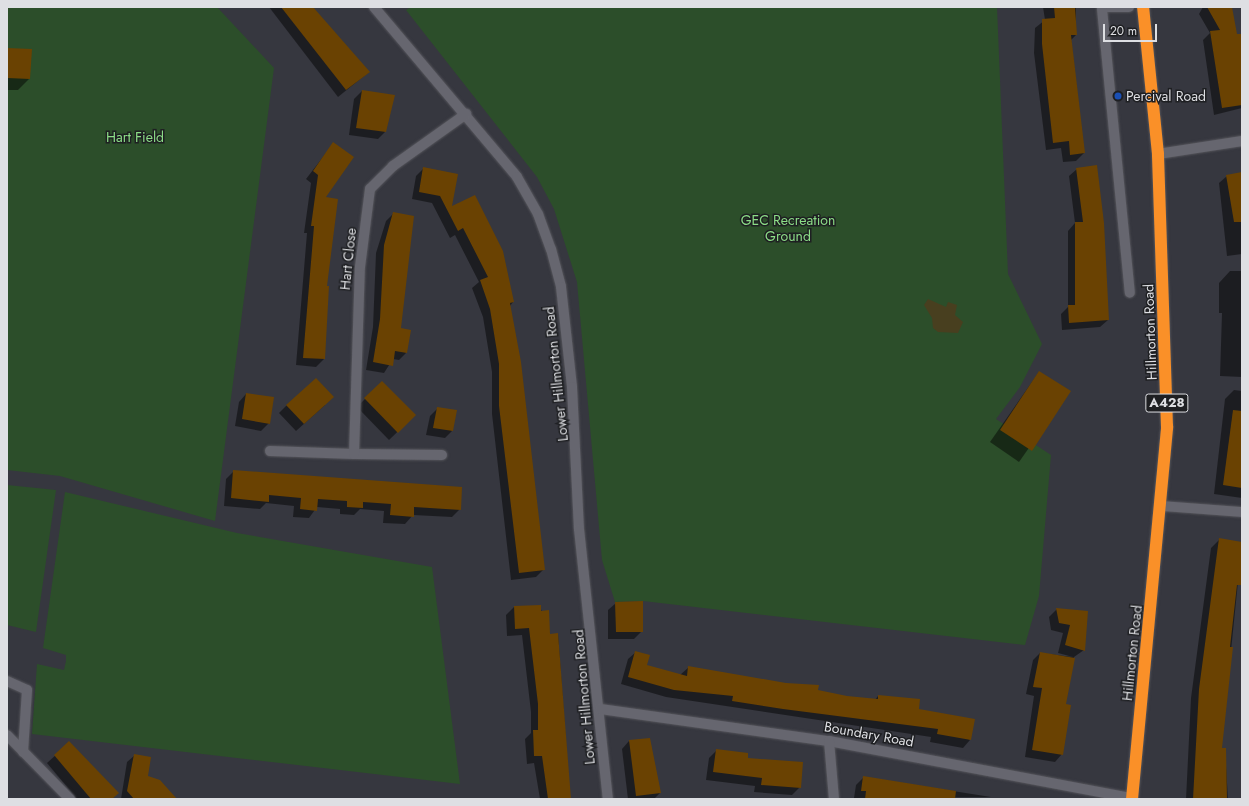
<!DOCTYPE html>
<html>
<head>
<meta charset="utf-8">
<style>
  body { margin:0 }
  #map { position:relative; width:1249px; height:806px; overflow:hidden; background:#36373f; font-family:Jost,sans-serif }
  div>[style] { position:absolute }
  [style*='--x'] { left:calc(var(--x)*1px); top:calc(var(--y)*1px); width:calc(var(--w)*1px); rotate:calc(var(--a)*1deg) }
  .green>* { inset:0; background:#2c4e2a }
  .sand>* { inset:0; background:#483f1f }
  .shadow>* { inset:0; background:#0007 }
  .building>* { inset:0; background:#6a4202 }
  .roads { filter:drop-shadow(0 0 1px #54545a) drop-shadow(0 0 1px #54545a) }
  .street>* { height:10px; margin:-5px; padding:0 5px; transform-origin:5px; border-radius:5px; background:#66666f }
  .highway>* { height:12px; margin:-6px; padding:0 6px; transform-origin:6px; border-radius:6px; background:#fa9028 }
  .dots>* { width:11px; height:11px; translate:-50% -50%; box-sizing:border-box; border:2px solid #1e1f22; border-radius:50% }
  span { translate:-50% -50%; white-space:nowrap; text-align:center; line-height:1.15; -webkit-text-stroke:3px #1e1f22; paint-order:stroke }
  .shield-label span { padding:1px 3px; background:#1e1f22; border:1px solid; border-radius:3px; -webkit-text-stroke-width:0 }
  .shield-label { font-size:13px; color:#dedfe3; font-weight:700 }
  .poi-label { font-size:14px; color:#dedfe3 }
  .left { translate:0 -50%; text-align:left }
  .park-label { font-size:14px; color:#8cdd87 }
  .street-label { font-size:14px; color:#dedfe3 }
  .frame { position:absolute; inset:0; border:8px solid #dedfe3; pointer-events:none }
  .scale { position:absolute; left:1103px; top:24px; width:54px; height:18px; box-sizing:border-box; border:2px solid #dedfe3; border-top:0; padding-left:5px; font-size:12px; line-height:14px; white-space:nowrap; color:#dedfe3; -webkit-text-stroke:3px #1e1f22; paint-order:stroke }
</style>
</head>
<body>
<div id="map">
  <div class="green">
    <div style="clip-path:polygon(7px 7px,217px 7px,274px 68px,215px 521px,60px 476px,7px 470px)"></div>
    <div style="clip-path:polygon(411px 7px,997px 7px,1008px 274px,1042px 344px,1020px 387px,996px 419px,1051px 455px,1039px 596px,1025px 645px,643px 601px,615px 602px,602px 560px,577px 282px,554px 209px,537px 177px,406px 10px)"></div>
    <div style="clip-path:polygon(7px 485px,56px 490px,36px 632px,7px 625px)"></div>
    <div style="clip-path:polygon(65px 492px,237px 533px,432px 567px,460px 784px,32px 734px,37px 664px,64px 670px,66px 661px,66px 655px,43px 648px)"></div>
  </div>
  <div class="sand">
    <div style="clip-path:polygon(928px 299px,946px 307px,948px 302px,957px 305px,955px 315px,963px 322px,958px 333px,938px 332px,933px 328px,932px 318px,924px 305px)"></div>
  </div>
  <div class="shadow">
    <div style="clip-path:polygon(269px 7px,307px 7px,369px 72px,338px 97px)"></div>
    <div style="clip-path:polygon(1043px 7px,1076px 7px,1076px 35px,1071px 40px,1084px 153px,1076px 161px,1063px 162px,1061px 148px,1046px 150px,1034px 53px,1035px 28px,1045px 20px)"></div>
    <div style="clip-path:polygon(1231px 7px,1236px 35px,1242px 35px,1242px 108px,1214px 115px,1203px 40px,1210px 33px,1199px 14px,1203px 7px)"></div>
    <div style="clip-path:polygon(7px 49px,29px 79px,18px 90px,7px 90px)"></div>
    <div style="clip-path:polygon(362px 91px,385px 132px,378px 139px,349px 135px,354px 99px)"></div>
    <div style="clip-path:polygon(333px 144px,325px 198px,325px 286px,328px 287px,324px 359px,316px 367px,296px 365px,307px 233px,304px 233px,311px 183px,306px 179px)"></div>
    <div style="clip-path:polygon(424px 168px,513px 302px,510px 306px,544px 569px,536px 577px,511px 580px,492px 414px,492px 372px,483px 317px,472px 288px,479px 282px,455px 235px,450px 238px,432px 203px,412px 199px,416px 176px)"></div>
    <div style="clip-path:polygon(1077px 169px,1108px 320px,1100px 327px,1062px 330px,1061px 314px,1068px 307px,1068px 231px,1075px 223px,1069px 176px)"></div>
    <div style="clip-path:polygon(1242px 173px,1242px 254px,1227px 256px,1219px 183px,1227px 176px)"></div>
    <div style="clip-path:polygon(394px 213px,400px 329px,406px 353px,399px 360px,393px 359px,384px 373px,366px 370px,373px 327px,376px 253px,386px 221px)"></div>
    <div style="clip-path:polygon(1230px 271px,1242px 271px,1242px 377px,1220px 376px,1222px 313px,1219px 313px,1219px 283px)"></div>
    <div style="clip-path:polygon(1039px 372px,1069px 391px,1019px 462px,990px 442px)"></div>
    <div style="clip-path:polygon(382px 382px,415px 415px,389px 440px,357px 407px)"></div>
    <div style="clip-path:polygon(1234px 390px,1242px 391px,1242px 498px,1214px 494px,1225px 399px)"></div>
    <div style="clip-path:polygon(246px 394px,269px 423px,261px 431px,235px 426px,239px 402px)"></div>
    <div style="clip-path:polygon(287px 405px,325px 405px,296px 431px,279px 413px)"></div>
    <div style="clip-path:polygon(438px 408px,452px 431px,445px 438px,426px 435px,430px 416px)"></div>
    <div style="clip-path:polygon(234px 471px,460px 509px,452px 517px,413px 515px,405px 524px,383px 523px,384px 511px,360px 509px,354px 515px,340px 514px,340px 509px,317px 507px,309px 518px,293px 517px,294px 506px,266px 503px,260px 509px,224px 506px,226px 479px)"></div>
    <div style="clip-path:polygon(1220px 539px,1242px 543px,1221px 749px,1225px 749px,1228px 799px,1186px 799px,1191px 698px,1211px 548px)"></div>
    <div style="clip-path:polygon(616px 603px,642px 631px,634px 639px,608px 639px,608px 610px)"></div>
    <div style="clip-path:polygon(540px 606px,549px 635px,558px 634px,570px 799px,540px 799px,534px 763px,527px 764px,525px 739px,531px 733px,531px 712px,522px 635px,507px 636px,506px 615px,514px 607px)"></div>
    <div style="clip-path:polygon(1057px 609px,1087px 612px,1084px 650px,1074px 657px,1065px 705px,1062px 754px,1055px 762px,1025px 757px,1034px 696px,1026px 694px,1033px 660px,1040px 653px,1073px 657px,1058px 653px,1063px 633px,1051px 630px,1049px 617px)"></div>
    <div style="clip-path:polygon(636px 652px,646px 666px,680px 675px,689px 667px,847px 697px,875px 700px,878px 696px,918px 710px,970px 740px,963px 748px,930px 742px,931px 737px,666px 697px,621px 684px,628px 659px)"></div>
    <div style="clip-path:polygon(629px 741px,660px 793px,654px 799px,628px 799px,622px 749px)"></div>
    <div style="clip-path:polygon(69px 743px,111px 799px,77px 799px,47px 763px)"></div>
    <div style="clip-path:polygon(717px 750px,747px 758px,800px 787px,792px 795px,754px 792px,755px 786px,706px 780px,709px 758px)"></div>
    <div style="clip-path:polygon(135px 755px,147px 777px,176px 799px,121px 799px,127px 762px)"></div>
    <div style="clip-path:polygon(864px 777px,991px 797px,854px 798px,856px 785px)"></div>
  </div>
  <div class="building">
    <div style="clip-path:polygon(281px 7px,313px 7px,370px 72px,346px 90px)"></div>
    <div style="clip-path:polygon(1054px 7px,1075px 7px,1077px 35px,1071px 35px,1085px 153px,1070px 155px,1069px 141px,1053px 143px,1042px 44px,1042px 19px,1055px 18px)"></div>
    <div style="clip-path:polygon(1207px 7px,1232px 7px,1237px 34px,1242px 34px,1242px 105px,1222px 108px,1210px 31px,1220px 30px)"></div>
    <div style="clip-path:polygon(7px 48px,32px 49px,30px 79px,7px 78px)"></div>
    <div style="clip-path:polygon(362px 90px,395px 95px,386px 132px,356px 128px)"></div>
    <div style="clip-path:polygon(333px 142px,354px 157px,326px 197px,338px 199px,327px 286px,329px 286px,325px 359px,303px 358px,314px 226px,311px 226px,318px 175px,313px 171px)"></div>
    <div style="clip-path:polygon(1097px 165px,1104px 223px,1109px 320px,1069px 323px,1068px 305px,1075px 305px,1075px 222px,1083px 222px,1076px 168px)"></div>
    <div style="clip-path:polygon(423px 167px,458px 174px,452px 206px,475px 195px,503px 251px,514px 302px,510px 303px,521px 362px,545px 570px,519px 573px,499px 406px,499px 364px,490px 309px,480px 280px,488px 277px,463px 228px,458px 231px,440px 196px,419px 192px)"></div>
    <div style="clip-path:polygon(1242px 172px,1242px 222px,1234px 222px,1226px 175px)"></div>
    <div style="clip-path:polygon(393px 212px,414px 216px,401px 328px,411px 330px,407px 353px,395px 351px,393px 366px,373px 362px,380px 319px,384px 245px)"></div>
    <div style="clip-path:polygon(1039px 371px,1071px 391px,1032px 451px,1000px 430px)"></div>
    <div style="clip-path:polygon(316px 378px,334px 397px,304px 424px,286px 405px)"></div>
    <div style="clip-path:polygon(382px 381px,416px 415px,398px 433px,364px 398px)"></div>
    <div style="clip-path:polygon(246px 393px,274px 397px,270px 424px,242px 419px)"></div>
    <div style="clip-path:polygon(437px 407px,457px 410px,453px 431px,433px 428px)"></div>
    <div style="clip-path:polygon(1233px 410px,1242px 411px,1242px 488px,1223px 485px)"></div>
    <div style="clip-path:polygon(233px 470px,462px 487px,461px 510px,414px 507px,414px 517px,390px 515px,391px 504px,363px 502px,363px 508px,347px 507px,347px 501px,318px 499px,317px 511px,300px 509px,301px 498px,269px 495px,269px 502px,231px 498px)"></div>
    <div style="clip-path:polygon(1219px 538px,1242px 542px,1242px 573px,1241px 585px,1237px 585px,1230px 647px,1233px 647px,1222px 748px,1226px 748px,1227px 799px,1193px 799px,1199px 689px)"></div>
    <div style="clip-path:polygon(643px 601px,643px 632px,616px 632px,615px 602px)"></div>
    <div style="clip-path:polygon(541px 605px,541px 611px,549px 610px,550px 634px,558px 633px,571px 799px,548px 799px,542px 756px,534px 756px,533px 730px,538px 730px,538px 704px,529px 628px,515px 629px,514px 606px)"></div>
    <div style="clip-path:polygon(1056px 608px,1088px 611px,1085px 651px,1065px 645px,1070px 625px,1059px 623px)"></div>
    <div style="clip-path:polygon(635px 651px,650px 655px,647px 665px,687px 676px,688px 666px,786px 683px,819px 685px,818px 690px,847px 696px,878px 699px,878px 695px,920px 699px,919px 709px,975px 719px,971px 740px,937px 734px,938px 729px,783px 709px,732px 701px,733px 696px,674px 690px,628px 677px)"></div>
    <div style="clip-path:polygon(1040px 652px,1075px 658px,1066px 704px,1071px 705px,1063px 755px,1032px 750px,1042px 688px,1033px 687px)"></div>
    <div style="clip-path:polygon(650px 738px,661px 793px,636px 796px,629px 740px)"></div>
    <div style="clip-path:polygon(69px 741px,119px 793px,112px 799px,91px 799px,54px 755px)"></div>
    <div style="clip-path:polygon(716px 749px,748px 753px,748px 758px,803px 762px,801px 788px,761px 785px,762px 778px,713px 772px)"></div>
    <div style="clip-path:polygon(134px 754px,151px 757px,148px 776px,160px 780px,177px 799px,134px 799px,127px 791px)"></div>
    <div style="clip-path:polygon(863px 776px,956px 791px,955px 799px,865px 799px,866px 791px,861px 791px)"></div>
  </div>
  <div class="roads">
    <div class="street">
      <div style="--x:374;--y:7;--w:222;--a:49.9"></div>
      <div style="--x:517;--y:177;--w:43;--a:60.4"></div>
      <div style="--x:538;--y:214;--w:37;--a:70"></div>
      <div style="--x:551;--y:249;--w:39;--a:75"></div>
      <div style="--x:561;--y:287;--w:101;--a:83.7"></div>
      <div style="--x:572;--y:387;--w:142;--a:87.2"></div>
      <div style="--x:579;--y:529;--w:272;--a:83.9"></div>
      <div style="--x:1102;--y:7;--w:27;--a:0"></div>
      <div style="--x:1102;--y:9;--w:285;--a:84.4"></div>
      <div style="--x:1158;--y:154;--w:85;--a:-8.8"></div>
      <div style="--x:270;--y:451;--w:84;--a:2"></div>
      <div style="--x:442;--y:455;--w:88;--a:-179.3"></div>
      <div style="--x:354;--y:454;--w:187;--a:-88.2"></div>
      <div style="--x:360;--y:267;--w:79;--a:-82.7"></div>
      <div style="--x:370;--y:189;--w:33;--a:-45"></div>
      <div style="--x:393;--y:166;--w:90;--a:-35.5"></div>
      <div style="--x:1162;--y:506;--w:80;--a:4.3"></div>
      <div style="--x:7;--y:681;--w:22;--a:24"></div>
      <div style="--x:27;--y:690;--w:62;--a:93.7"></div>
      <div style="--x:600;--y:709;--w:231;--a:8"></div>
      <div style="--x:829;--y:741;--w:308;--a:10.7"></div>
      <div style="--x:7;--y:735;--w:90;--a:45.5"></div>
      <div style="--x:829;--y:741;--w:58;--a:85.1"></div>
    </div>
    <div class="highway">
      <div style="--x:1132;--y:799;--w:374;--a:-84.6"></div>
      <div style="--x:1167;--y:427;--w:273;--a:-91.9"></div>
      <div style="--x:1158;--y:154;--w:148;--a:-95.8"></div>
    </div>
  </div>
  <div class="dots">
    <div style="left:1118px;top:96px;background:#1a4fb4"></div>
  </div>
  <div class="shield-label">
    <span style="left:1167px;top:403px">A428</span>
  </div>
  <div class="poi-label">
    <span class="left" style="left:1126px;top:96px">Percival Road</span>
  </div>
  <div class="park-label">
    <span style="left:135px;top:137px">Hart Field</span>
    <span style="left:788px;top:228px">GEC Recreation<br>Ground</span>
  </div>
  <div class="street-label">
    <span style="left:348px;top:259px;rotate:-84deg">Hart Close</span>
    <span style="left:1150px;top:332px;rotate:-92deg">Hillmorton Road</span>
    <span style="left:556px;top:374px;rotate:-96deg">Lower Hillmorton Road</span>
    <span style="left:1132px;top:653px;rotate:-84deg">Hillmorton Road</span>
    <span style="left:584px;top:697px;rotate:-95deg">Lower Hillmorton Road</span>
    <span style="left:869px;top:734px;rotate:10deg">Boundary Road</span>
  </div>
  <div class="frame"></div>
  <div class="scale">20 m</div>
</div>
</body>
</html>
